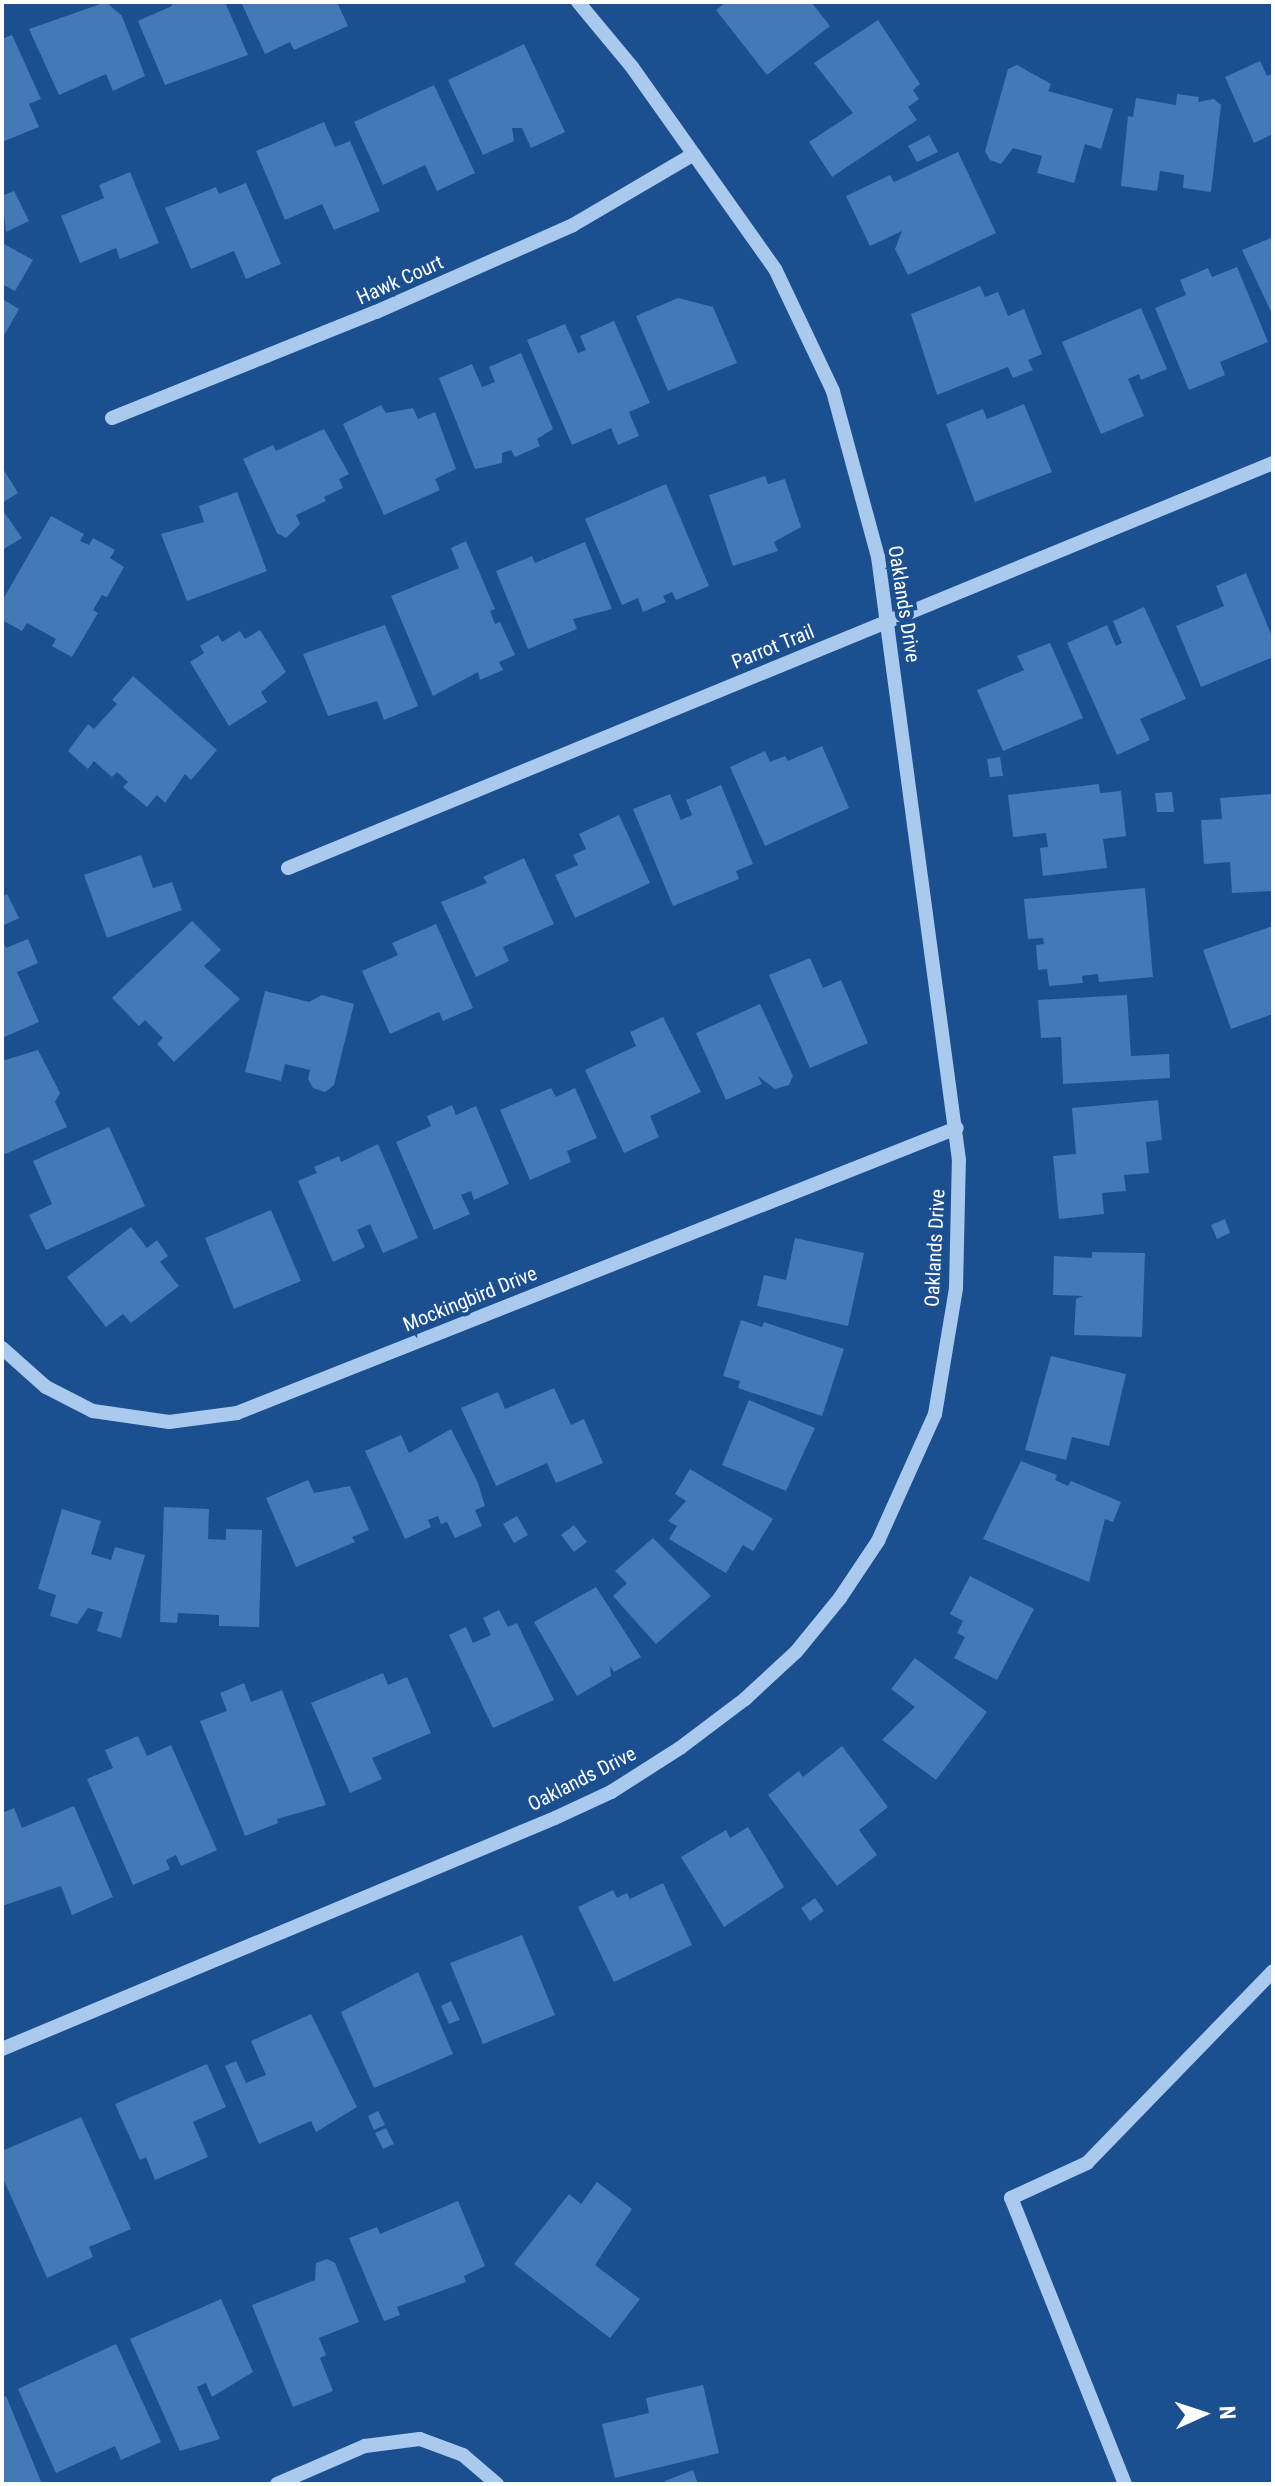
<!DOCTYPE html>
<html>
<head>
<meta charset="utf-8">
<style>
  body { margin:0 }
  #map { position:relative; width:1275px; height:2486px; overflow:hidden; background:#1b4f8f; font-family:"Roboto Condensed",sans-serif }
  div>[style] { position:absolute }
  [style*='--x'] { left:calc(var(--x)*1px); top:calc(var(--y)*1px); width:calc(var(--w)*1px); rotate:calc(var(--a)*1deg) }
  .building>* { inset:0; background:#4478b7 }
  .minor>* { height:14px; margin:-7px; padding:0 7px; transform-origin:7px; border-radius:7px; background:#a9c9ee }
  span { translate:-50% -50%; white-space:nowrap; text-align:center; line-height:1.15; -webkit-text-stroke:8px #1b4f8f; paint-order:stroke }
  .street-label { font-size:20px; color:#fff }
  .frame { position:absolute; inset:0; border:4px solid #fff; pointer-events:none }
  .north { position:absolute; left:1163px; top:2374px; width:80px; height:80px; -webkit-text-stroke:6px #1b4f8f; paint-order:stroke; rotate:87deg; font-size:22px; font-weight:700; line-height:32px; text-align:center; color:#fff }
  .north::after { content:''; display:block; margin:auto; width:28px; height:36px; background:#fff; clip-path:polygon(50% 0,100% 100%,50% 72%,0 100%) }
</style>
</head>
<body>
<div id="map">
  <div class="building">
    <div style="clip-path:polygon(106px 2px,122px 16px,145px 76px,113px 91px,106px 74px,59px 95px,29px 29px)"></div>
    <div style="clip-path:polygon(171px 2px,225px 2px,248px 55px,165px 85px,138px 21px,172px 6px)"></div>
    <div style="clip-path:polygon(241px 2px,337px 2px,348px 26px,294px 50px,290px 42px,265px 54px)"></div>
    <div style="clip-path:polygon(726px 2px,811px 2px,830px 26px,767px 75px,716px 10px)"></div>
    <div style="clip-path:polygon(878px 20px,920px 84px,913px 90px,919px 99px,908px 107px,917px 120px,832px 177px,809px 142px,853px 113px,814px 63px)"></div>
    <div style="clip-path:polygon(12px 35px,41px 99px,29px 104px,39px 127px,2px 142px,2px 39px)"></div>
    <div style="clip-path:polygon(524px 44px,565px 132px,531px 148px,522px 128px,512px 128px,514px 141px,483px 155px,448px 80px)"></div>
    <div style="clip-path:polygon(1260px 61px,1267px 76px,1273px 73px,1273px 134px,1254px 143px,1225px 77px)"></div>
    <div style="clip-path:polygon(1017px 65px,1051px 84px,1048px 91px,1113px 109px,1101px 149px,1085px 144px,1074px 183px,1037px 173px,1042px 156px,1013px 148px,1001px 164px,990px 160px,985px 151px,1008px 69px)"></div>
    <div style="clip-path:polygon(434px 85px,475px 173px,437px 191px,425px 165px,383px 185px,354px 122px)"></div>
    <div style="clip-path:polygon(1177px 94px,1199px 97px,1198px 102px,1214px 99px,1221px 105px,1211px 192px,1183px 188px,1184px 175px,1160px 171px,1157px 191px,1121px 186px,1128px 116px,1133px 117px,1136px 98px,1176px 105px)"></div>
    <div style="clip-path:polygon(324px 122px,335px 147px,350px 141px,380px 211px,334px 230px,322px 204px,285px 220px,256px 151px)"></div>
    <div style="clip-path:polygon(929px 135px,938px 152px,917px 162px,908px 146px)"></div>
    <div style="clip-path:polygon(958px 152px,996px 233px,908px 275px,895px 249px,902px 231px,870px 246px,846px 196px,890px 175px,894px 182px)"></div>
    <div style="clip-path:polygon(130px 172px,159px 243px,120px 259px,116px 248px,80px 263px,61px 216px,104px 198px,99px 185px)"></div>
    <div style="clip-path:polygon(246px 183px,281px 264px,246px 279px,234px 251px,191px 269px,165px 208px,216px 187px,219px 194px)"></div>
    <div style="clip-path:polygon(14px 191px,29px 221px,6px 232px,2px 196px)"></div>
    <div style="clip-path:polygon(1273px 237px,1273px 316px,1242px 250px)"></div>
    <div style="clip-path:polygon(2px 243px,33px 260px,15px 291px,2px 284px)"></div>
    <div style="clip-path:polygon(1237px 267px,1268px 342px,1220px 362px,1225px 375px,1189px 390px,1155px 308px,1186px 295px,1180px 280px,1208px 268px,1212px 277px)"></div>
    <div style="clip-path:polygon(980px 286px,985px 297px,998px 292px,1008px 316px,1024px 309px,1042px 354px,1028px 360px,1033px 370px,1013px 378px,1008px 367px,937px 395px,911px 314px)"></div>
    <div style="clip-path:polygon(678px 298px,713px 307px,737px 363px,668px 391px,636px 316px)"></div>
    <div style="clip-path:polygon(2px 299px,19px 309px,2px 339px)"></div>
    <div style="clip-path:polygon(1141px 308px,1167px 369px,1141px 380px,1139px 374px,1128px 379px,1144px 416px,1101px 434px,1062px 342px)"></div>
    <div style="clip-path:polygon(614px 321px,650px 403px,629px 412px,639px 436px,618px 445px,611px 428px,572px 445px,527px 340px,565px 324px,578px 353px,586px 350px,580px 336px)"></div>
    <div style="clip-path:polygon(521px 353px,553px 429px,537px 439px,540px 446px,515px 457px,511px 450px,502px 453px,502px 463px,475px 469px,439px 378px,472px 364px,482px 387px,495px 382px,489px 367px)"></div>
    <div style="clip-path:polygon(1024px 404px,1052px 472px,975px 502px,946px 424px,983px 409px,987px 419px)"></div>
    <div style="clip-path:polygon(381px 405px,386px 413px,413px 408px,418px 419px,435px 412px,456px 469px,435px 479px,440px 490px,384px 515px,343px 424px)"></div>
    <div style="clip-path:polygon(324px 429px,349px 474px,339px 479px,343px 488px,324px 497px,326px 501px,296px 515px,300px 524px,286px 538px,277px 533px,243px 459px,273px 445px,276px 451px)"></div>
    <div style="clip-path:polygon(2px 467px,18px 493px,2px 503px)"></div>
    <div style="clip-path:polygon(765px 476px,768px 484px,785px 479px,801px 527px,774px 542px,778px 551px,733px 566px,709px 495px)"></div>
    <div style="clip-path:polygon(666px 484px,709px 586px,676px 600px,672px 592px,663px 596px,666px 602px,643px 612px,638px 598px,622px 605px,585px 519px)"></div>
    <div style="clip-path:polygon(237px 492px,267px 571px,187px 601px,161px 534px,204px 522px,199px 506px)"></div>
    <div style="clip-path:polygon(2px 509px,22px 538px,2px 550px)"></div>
    <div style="clip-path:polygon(51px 516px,84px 534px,80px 541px,89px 545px,93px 538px,115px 550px,110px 558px,124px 567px,107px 597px,102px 595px,93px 610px,98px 613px,72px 657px,52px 646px,56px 639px,27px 623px,22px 631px,2px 620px,2px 601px)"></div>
    <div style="clip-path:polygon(466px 541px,495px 609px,490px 611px,495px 624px,500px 622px,515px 655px,499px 662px,503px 670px,480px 680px,478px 672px,433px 696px,391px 596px,459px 568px,451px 548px)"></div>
    <div style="clip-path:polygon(585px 542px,612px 609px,573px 619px,577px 629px,528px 649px,496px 571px,532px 556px,535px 563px)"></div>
    <div style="clip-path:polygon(1246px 573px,1273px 639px,1273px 657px,1201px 687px,1176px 626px,1224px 606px,1216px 586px)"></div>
    <div style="clip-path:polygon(1144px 607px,1186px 699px,1140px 719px,1150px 740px,1117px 755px,1067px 643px,1107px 625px,1116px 646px,1122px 643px,1113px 621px)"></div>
    <div style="clip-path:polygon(385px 625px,418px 706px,384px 720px,377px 701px,328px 716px,303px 654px)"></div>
    <div style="clip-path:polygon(260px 630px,286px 672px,261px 692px,267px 702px,229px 726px,190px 662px,204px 653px,200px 646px,218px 635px,222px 642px,240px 631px,245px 639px)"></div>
    <div style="clip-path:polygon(1050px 643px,1083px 718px,1003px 751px,977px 690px,1024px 670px,1017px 656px)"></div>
    <div style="clip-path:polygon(133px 676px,217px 750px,191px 780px,185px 774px,165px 803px,157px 795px,147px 807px,123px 787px,128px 782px,117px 772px,112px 777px,94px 761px,88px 769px,68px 751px,88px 724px,94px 729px,117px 704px,112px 700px)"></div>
    <div style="clip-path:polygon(822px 746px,849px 808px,765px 846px,730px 767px,765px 751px,770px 762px,785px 756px,788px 761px)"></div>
    <div style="clip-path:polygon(1000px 757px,1003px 776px,990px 777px,987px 759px)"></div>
    <div style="clip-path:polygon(1099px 784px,1100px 793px,1121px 791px,1126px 836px,1103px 839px,1107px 868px,1043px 876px,1040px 848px,1048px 847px,1046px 833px,1013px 837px,1008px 795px)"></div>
    <div style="clip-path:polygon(721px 785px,753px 864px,736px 871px,739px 879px,673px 906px,633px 809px,670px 794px,681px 820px,692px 815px,686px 800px)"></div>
    <div style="clip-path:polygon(1172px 792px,1174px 812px,1157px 812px,1155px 793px)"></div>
    <div style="clip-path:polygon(1273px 794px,1273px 891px,1232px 893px,1230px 862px,1204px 864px,1201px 820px,1222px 819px,1220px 798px)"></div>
    <div style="clip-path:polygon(619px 815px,650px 883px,575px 918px,555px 875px,578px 865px,573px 855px,586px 849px,579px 834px)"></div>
    <div style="clip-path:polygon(141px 855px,153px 888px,172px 882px,182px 910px,107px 938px,84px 875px)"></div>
    <div style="clip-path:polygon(524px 858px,554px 924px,503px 947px,509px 961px,476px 977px,441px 902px,487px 883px,483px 877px)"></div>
    <div style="clip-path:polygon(1145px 888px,1153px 977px,1099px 982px,1098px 974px,1082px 976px,1083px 983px,1049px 986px,1047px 969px,1038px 970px,1036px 945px,1044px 944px,1043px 938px,1028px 939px,1024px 899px)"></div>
    <div style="clip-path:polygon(7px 894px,19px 918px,2px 926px,2px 897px)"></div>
    <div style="clip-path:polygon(192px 921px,221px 950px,204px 966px,240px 999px,174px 1062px,157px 1044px,163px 1038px,145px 1020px,139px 1026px,112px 998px)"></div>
    <div style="clip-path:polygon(436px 924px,473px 1008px,443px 1021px,439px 1012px,390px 1034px,362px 971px,398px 955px,392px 943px)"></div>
    <div style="clip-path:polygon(1273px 926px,1273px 1014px,1231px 1029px,1203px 950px)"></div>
    <div style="clip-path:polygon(28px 939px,38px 963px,17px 972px,39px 1022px,2px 1038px,2px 940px,6px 948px)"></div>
    <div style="clip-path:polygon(810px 958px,823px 988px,841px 980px,868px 1043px,810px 1068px,769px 975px)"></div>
    <div style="clip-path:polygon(265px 991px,309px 1002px,322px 995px,354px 1004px,334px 1085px,325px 1092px,313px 1088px,308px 1079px,310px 1070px,285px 1064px,281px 1081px,245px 1072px)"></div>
    <div style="clip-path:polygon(1127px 995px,1131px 1056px,1169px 1054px,1170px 1078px,1063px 1084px,1061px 1037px,1041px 1038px,1038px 1000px)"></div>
    <div style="clip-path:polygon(760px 1004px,793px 1076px,789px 1085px,775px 1089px,758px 1076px,762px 1084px,726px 1100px,696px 1033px)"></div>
    <div style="clip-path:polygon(663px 1017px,701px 1092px,650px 1116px,659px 1137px,624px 1153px,585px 1070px,636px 1046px,630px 1032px)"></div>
    <div style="clip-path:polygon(38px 1050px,60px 1093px,55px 1102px,67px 1127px,3px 1155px,2px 1061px)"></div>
    <div style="clip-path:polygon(551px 1088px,556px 1097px,575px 1088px,597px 1138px,567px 1151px,571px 1162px,530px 1180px,500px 1110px)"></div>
    <div style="clip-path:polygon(1158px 1100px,1162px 1140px,1146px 1142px,1149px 1173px,1124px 1175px,1126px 1191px,1102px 1193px,1104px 1214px,1059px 1219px,1053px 1156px,1076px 1154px,1072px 1108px)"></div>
    <div style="clip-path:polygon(452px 1105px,456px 1115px,476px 1106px,509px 1184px,474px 1200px,471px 1191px,461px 1195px,470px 1214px,434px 1230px,396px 1142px,431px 1126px,427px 1116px)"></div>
    <div style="clip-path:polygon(109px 1127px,145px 1206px,46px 1250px,29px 1215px,52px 1204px,33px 1161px)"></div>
    <div style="clip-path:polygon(378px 1144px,418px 1238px,383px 1253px,370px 1224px,357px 1230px,365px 1247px,333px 1262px,298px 1181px,317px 1173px,314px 1167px,339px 1156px,341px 1162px)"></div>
    <div style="clip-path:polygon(271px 1210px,301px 1281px,234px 1309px,205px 1238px)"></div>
    <div style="clip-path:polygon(1225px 1219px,1230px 1233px,1217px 1239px,1211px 1225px)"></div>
    <div style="clip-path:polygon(131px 1227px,147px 1248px,157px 1240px,168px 1256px,160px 1262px,179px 1286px,131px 1323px,123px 1314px,106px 1327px,67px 1277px)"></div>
    <div style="clip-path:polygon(795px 1238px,864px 1253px,848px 1326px,757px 1306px,764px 1275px,786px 1280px)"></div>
    <div style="clip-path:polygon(1092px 1252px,1145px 1253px,1142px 1337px,1074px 1335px,1076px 1299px,1083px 1296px,1053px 1295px,1054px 1256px,1092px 1258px)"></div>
    <div style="clip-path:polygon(741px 1320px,762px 1327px,764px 1322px,844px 1349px,822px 1416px,738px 1388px,740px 1381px,723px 1376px)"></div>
    <div style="clip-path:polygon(1051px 1356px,1126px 1374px,1109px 1446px,1072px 1437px,1066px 1460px,1025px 1450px)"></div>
    <div style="clip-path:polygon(554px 1388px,571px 1425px,584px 1419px,603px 1463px,556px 1483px,547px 1463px,496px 1486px,461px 1408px,498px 1392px,505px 1409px)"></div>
    <div style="clip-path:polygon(749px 1400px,815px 1428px,786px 1491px,722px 1465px)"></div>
    <div style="clip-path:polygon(451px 1429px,478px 1483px,485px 1506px,475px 1510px,482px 1526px,455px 1538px,447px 1522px,441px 1524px,438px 1516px,428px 1520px,431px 1527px,405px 1539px,365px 1451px,401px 1435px,409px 1453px)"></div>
    <div style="clip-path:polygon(1021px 1461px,1057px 1475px,1055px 1480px,1068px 1486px,1071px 1481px,1121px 1502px,1113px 1522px,1105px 1519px,1089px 1582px,983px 1539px)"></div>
    <div style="clip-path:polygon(690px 1469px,773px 1519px,753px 1551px,743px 1545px,726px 1573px,669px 1539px,677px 1526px,668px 1521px,686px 1501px,675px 1494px)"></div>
    <div style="clip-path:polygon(308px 1480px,314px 1493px,350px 1486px,369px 1530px,352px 1537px,355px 1542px,296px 1567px,266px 1498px)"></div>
    <div style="clip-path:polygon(164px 1507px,209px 1509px,208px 1539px,226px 1540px,226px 1529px,262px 1530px,259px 1627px,219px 1626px,219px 1615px,178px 1613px,177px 1623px,160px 1622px)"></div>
    <div style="clip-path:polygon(62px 1509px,101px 1521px,91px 1554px,111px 1560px,115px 1547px,145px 1555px,121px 1638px,97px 1631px,103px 1612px,88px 1608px,77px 1624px,50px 1616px,56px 1595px,38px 1589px)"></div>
    <div style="clip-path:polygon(517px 1516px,528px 1535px,514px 1543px,503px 1524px)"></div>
    <div style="clip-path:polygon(574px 1525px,587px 1542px,574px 1552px,561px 1535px)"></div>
    <div style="clip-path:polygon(653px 1538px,711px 1596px,656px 1644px,613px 1596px,627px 1583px,615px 1571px)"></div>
    <div style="clip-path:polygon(970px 1576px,1034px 1609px,997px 1680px,954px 1658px,965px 1637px,957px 1633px,963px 1621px,950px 1614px)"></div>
    <div style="clip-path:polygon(596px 1587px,641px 1657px,614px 1672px,610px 1666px,611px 1676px,577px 1696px,534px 1622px)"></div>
    <div style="clip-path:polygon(499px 1610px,508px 1627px,517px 1623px,554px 1700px,493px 1728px,449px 1635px,466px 1627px,473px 1643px,491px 1635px,483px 1618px)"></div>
    <div style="clip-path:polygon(915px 1658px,987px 1712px,936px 1780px,882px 1740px,915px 1707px,891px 1689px)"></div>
    <div style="clip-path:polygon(383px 1673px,388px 1685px,407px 1677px,431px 1733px,372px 1758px,382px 1779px,350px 1793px,311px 1703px)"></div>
    <div style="clip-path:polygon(244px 1683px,251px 1702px,282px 1690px,326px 1805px,277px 1819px,278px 1823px,245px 1836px,200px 1721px,227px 1711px,220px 1693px)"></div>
    <div style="clip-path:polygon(138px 1736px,147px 1756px,171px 1745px,217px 1850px,181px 1866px,176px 1855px,166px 1860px,170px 1869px,133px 1885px,87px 1779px,113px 1768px,105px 1750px)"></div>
    <div style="clip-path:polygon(842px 1746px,888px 1807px,859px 1830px,877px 1855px,837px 1886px,768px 1795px,799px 1771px,803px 1777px)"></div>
    <div style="clip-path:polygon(74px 1806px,113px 1897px,72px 1915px,61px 1886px,2px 1906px,2px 1813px,14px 1808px,22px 1828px)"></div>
    <div style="clip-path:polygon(748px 1827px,784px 1887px,724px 1927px,681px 1857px,726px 1830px,730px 1838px)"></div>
    <div style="clip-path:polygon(663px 1883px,692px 1945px,614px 1982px,578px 1907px,613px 1890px,617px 1898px,627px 1893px,630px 1899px)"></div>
    <div style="clip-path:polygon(815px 1898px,824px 1911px,810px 1921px,801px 1908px)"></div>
    <div style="clip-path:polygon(522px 1935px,555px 2015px,483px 2044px,450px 1963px)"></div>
    <div style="clip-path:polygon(418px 1972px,453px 2054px,374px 2088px,341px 2012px)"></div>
    <div style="clip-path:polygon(451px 2001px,460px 2020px,449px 2024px,441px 2006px)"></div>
    <div style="clip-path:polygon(311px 2014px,357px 2107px,316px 2132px,311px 2121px,259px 2144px,225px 2066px,236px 2061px,246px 2083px,266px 2075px,251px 2041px)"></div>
    <div style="clip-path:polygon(207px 2064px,226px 2107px,193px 2122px,208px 2157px,155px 2180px,146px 2157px,140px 2160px,115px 2104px)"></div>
    <div style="clip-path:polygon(378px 2111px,385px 2125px,374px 2130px,368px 2116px)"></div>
    <div style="clip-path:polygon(81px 2117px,131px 2229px,89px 2247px,93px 2257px,47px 2278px,2px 2176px,2px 2151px)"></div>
    <div style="clip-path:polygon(386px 2128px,394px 2144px,383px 2149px,375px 2133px)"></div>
    <div style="clip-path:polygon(597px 2182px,632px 2209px,595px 2265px,640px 2299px,610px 2338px,514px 2264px,569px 2194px,581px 2204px)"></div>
    <div style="clip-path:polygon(458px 2201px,485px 2266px,464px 2276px,466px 2282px,397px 2307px,400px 2315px,384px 2321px,349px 2238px,377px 2227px,380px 2234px)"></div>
    <div style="clip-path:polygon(327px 2259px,335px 2263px,359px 2322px,319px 2338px,326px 2355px,320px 2358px,333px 2391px,293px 2407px,252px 2305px,315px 2280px,316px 2263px)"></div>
    <div style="clip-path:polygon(221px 2299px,253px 2372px,212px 2397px,206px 2383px,197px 2387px,220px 2439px,180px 2451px,130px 2339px)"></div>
    <div style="clip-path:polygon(116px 2344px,161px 2442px,121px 2460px,115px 2446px,56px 2473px,18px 2389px)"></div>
    <div style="clip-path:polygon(703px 2385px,719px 2453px,615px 2478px,602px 2424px,649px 2413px,646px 2398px)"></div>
    <div style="clip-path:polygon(6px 2396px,42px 2484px,2px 2484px,2px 2398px)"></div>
    <div style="clip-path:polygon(693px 2470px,698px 2484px,666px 2484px,665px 2481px)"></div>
  </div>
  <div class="minor">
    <div style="--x:112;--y:418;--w:284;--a:-21.9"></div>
    <div style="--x:376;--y:312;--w:215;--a:-23.8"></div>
    <div style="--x:573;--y:225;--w:140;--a:-30.4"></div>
    <div style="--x:288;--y:868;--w:1065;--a:-22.35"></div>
    <div style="--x:2;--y:1348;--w:59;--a:41.6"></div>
    <div style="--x:46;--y:1387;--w:53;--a:27.1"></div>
    <div style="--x:93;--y:1411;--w:77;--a:8.2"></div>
    <div style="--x:169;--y:1422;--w:69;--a:-7.5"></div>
    <div style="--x:237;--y:1413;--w:774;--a:-21.6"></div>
    <div style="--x:2;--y:2049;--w:599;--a:-22.67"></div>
    <div style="--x:555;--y:1818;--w:62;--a:-24.9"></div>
    <div style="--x:611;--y:1792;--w:82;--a:-32.5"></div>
    <div style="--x:680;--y:1748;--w:81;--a:-37"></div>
    <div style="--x:745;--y:1699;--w:69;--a:-42.7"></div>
    <div style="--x:796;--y:1652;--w:70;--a:-50.8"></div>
    <div style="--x:840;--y:1598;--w:69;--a:-56.3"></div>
    <div style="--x:878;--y:1541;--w:139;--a:-65.8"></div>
    <div style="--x:935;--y:1414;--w:128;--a:-80.5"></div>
    <div style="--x:956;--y:1288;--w:128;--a:-88.7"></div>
    <div style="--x:959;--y:1160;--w:608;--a:-97.65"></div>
    <div style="--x:878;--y:557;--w:172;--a:-105.2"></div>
    <div style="--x:833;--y:391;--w:135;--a:-115.4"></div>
    <div style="--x:775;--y:269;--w:247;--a:-125.3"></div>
    <div style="--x:632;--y:67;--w:85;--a:-129.7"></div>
    <div style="--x:277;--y:2484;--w:96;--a:-23.4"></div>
    <div style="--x:365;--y:2446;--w:55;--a:-7.3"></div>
    <div style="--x:420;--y:2439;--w:46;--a:20.4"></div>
    <div style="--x:463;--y:2455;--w:45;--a:40.5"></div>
    <div style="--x:1125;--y:2484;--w:308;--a:-111.7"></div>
    <div style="--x:1011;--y:2198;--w:84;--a:-24.7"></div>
    <div style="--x:1087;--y:2163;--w:267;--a:-45.9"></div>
  </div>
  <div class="street-label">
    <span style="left:400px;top:280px;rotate:-24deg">Hawk Court</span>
    <span style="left:904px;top:604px;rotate:81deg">Oaklands Drive</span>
    <span style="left:773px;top:647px;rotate:-22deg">Parrot Trail</span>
    <span style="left:935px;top:1248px;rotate:-87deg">Oaklands Drive</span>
    <span style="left:470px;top:1299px;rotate:-22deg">Mockingbird Drive</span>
    <span style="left:582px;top:1779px;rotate:-27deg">Oaklands Drive</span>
  </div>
  <div class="frame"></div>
  <div class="north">N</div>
</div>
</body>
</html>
